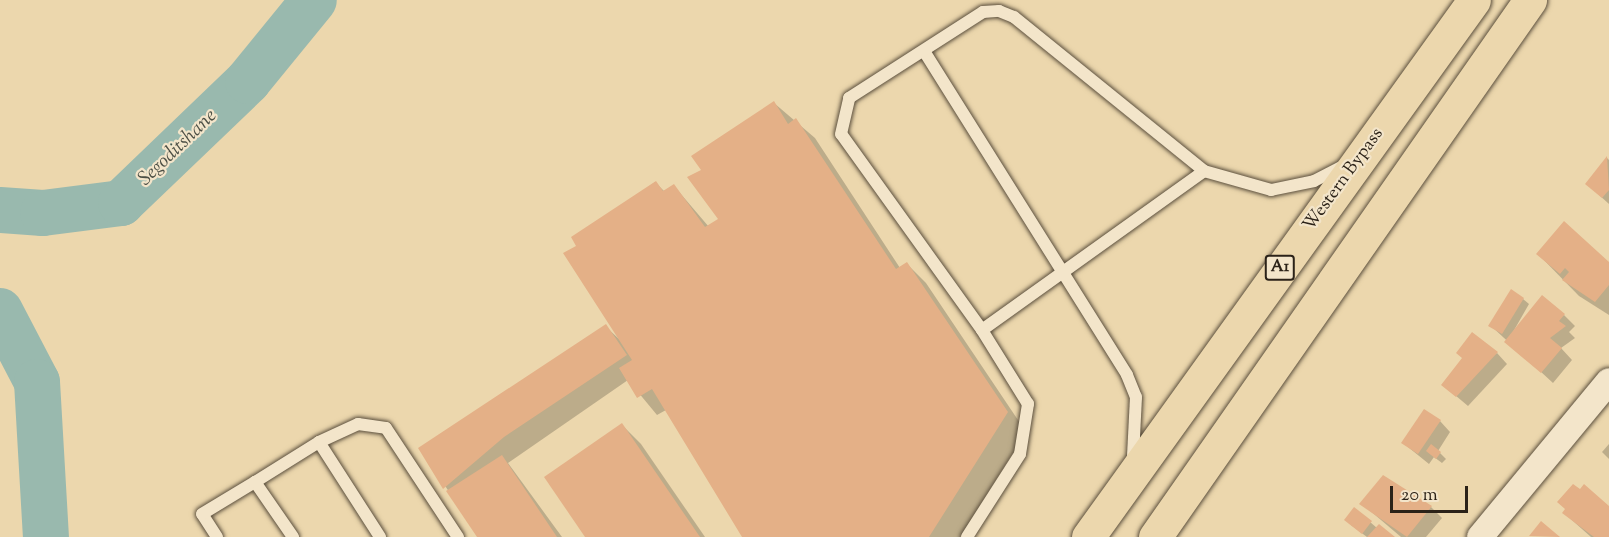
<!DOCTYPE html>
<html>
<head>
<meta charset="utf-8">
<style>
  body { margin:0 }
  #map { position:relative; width:1609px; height:537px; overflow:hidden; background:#ecd7ad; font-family:"Sorts Mill Goudy",serif }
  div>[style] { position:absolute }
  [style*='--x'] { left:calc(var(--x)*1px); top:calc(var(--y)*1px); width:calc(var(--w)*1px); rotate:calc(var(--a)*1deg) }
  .shadow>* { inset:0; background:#0003 }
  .river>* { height:46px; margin:-23px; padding:0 23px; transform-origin:23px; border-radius:23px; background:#99b9ae }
  .building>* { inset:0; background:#e4b087 }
  .roads { filter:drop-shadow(0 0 2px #5b4f3d) drop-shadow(0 0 2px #5b4f3d) }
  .lane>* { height:12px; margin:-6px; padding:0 6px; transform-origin:6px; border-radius:6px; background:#f3e5ca }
  .street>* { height:26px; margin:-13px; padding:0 13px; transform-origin:13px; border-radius:13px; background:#f3e5ca }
  .highway>* { height:33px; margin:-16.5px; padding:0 16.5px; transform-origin:16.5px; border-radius:16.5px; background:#ecd7ad }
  span { translate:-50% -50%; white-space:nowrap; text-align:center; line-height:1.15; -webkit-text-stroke:4.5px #f3e5ca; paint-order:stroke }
  .shield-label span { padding:2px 4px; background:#f3e5ca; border:2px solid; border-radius:4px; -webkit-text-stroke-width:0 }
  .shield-label { font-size:16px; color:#2b2218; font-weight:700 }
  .street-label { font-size:18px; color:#2b2218 }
  .water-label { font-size:20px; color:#4c4f45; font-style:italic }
  .scale { position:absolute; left:1390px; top:486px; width:78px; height:27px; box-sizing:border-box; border:3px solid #2b2218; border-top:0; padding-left:8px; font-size:18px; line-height:21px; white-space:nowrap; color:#2b2218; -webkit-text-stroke:4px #f3e5ca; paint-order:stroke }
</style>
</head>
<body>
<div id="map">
  <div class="shadow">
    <div style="clip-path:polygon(774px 103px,815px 138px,900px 268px,907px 264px,926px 283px,1026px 432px,960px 537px,744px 537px,666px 410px,657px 415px,628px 380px,508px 463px,562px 537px,479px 537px,420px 448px,605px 326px,619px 339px,578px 246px,655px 182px,664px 191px,674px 186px,709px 227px,720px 219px,703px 171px)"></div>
    <div style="clip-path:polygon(1607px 158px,1609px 160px,1609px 204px,1587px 184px)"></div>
    <div style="clip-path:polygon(1538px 254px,1609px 264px,1609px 315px,1579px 296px)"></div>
    <div style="clip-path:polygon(1523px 299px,1529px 304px,1513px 332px,1564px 315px,1575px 326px,1569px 332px,1575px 338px,1561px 348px,1572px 360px,1553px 383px,1490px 325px)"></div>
    <div style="clip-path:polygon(1497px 353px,1507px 364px,1468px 406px,1443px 385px)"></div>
    <div style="clip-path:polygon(1440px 421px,1450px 432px,1438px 451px,1446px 459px,1442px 463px,1434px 457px,1429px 464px,1403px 443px)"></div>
    <div style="clip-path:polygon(622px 425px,641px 444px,705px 537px,587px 537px)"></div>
    <div style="clip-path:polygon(1609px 444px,1609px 459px,1602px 452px)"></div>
    <div style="clip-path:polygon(1580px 491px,1609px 508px,1609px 537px,1591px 537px,1564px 513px)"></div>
    <div style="clip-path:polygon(1361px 503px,1431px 507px,1442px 518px,1426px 537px,1401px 537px)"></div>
    <div style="clip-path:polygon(1355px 509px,1377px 528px,1393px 537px,1367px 537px,1351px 525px)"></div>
  </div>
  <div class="river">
    <div style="--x:0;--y:210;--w:43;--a:4"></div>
    <div style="--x:43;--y:213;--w:79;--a:-7.3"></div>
    <div style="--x:121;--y:203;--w:176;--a:-43.8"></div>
    <div style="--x:248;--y:81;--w:104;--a:-50.8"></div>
    <div style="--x:0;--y:311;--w:80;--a:62.5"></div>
    <div style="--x:37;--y:382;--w:155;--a:86.7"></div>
  </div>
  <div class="building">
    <div style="clip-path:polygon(774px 101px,788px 124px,796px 118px,896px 269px,907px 262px,1008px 412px,929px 537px,742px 537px,652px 389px,637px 398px,619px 368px,632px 360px,563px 253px,576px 246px,571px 237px,656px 181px,663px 191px,674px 184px,705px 227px,718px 219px,687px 177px,701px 170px,691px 156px)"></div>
    <div style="clip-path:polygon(1607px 156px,1609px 190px,1602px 198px,1585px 184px)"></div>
    <div style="clip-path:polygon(1564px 221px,1609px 262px,1609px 285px,1595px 302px,1562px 280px,1569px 272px,1565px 268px,1560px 274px,1536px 254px)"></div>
    <div style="clip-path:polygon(1511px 289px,1524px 298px,1502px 334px,1488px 326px)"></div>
    <div style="clip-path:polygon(1542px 295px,1565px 314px,1559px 321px,1566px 326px,1550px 338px,1562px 348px,1541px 373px,1504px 342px)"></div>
    <div style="clip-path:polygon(606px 324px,627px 355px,504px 437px,443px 489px,418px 448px)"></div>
    <div style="clip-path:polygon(1472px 332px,1498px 352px,1456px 397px,1441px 385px,1462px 358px,1456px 353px)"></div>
    <div style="clip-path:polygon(1424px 409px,1441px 420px,1418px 454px,1401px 443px)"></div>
    <div style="clip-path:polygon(622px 423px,700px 537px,585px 537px,544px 477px)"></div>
    <div style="clip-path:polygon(1431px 444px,1441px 452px,1436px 459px,1426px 451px)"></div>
    <div style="clip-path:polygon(502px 455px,557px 537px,477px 537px,446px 491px)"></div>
    <div style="clip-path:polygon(1383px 475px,1432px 506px,1407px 537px,1359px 504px)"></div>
    <div style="clip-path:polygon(1573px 484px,1580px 489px,1584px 484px,1609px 506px,1609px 537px,1594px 537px,1562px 513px,1565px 509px,1557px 502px)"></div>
    <div style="clip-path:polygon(1354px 507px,1372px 521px,1362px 534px,1344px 520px)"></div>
    <div style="clip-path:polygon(1541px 521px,1560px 537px,1529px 536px)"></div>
    <div style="clip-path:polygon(1379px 524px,1395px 537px,1367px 537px)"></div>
  </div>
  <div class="roads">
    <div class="lane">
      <div style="--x:924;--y:51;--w:382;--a:57.9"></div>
      <div style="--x:1127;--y:375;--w:24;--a:68"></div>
      <div style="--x:1136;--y:397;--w:60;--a:92.9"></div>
      <div style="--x:982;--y:330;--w:273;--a:-35.6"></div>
      <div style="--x:319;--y:442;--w:43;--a:-24.8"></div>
      <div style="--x:358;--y:424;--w:28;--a:8"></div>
      <div style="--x:386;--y:428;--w:131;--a:56.6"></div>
      <div style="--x:217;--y:537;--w:27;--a:-123"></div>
      <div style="--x:202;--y:514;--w:62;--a:-31.1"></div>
      <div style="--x:293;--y:537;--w:67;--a:-124.6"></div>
      <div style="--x:255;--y:482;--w:75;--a:-32"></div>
      <div style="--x:319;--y:442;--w:113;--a:57.3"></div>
      <div style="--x:967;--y:537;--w:98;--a:-57.4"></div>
      <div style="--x:1020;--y:454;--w:51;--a:-80.9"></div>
      <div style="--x:1028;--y:404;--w:87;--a:-121.9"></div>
      <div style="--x:982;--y:330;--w:241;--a:-125.7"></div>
      <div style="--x:841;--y:134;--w:37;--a:-77"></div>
      <div style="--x:849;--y:98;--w:159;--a:-32.7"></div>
      <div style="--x:983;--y:12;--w:16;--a:-4"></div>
      <div style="--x:999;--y:11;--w:16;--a:22"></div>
      <div style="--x:1014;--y:17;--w:245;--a:39"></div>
      <div style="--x:1204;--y:171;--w:70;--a:15.8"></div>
      <div style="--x:1271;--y:190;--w:44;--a:-11.8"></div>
      <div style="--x:1314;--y:181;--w:31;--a:-27"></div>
    </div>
    <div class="street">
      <div style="--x:1480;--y:537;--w:202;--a:-50.4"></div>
    </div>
    <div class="highway">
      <div style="--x:1088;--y:537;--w:661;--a:-54.29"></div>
      <div style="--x:1155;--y:537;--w:655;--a:-55.07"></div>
    </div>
  </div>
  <div class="shield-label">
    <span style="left:1280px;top:268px">A1</span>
  </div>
  <div class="street-label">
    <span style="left:1344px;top:180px;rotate:-54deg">Western Bypass</span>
  </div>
  <div class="water-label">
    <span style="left:178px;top:148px;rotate:-44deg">Segoditshane</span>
  </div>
  <div class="scale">20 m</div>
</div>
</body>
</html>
